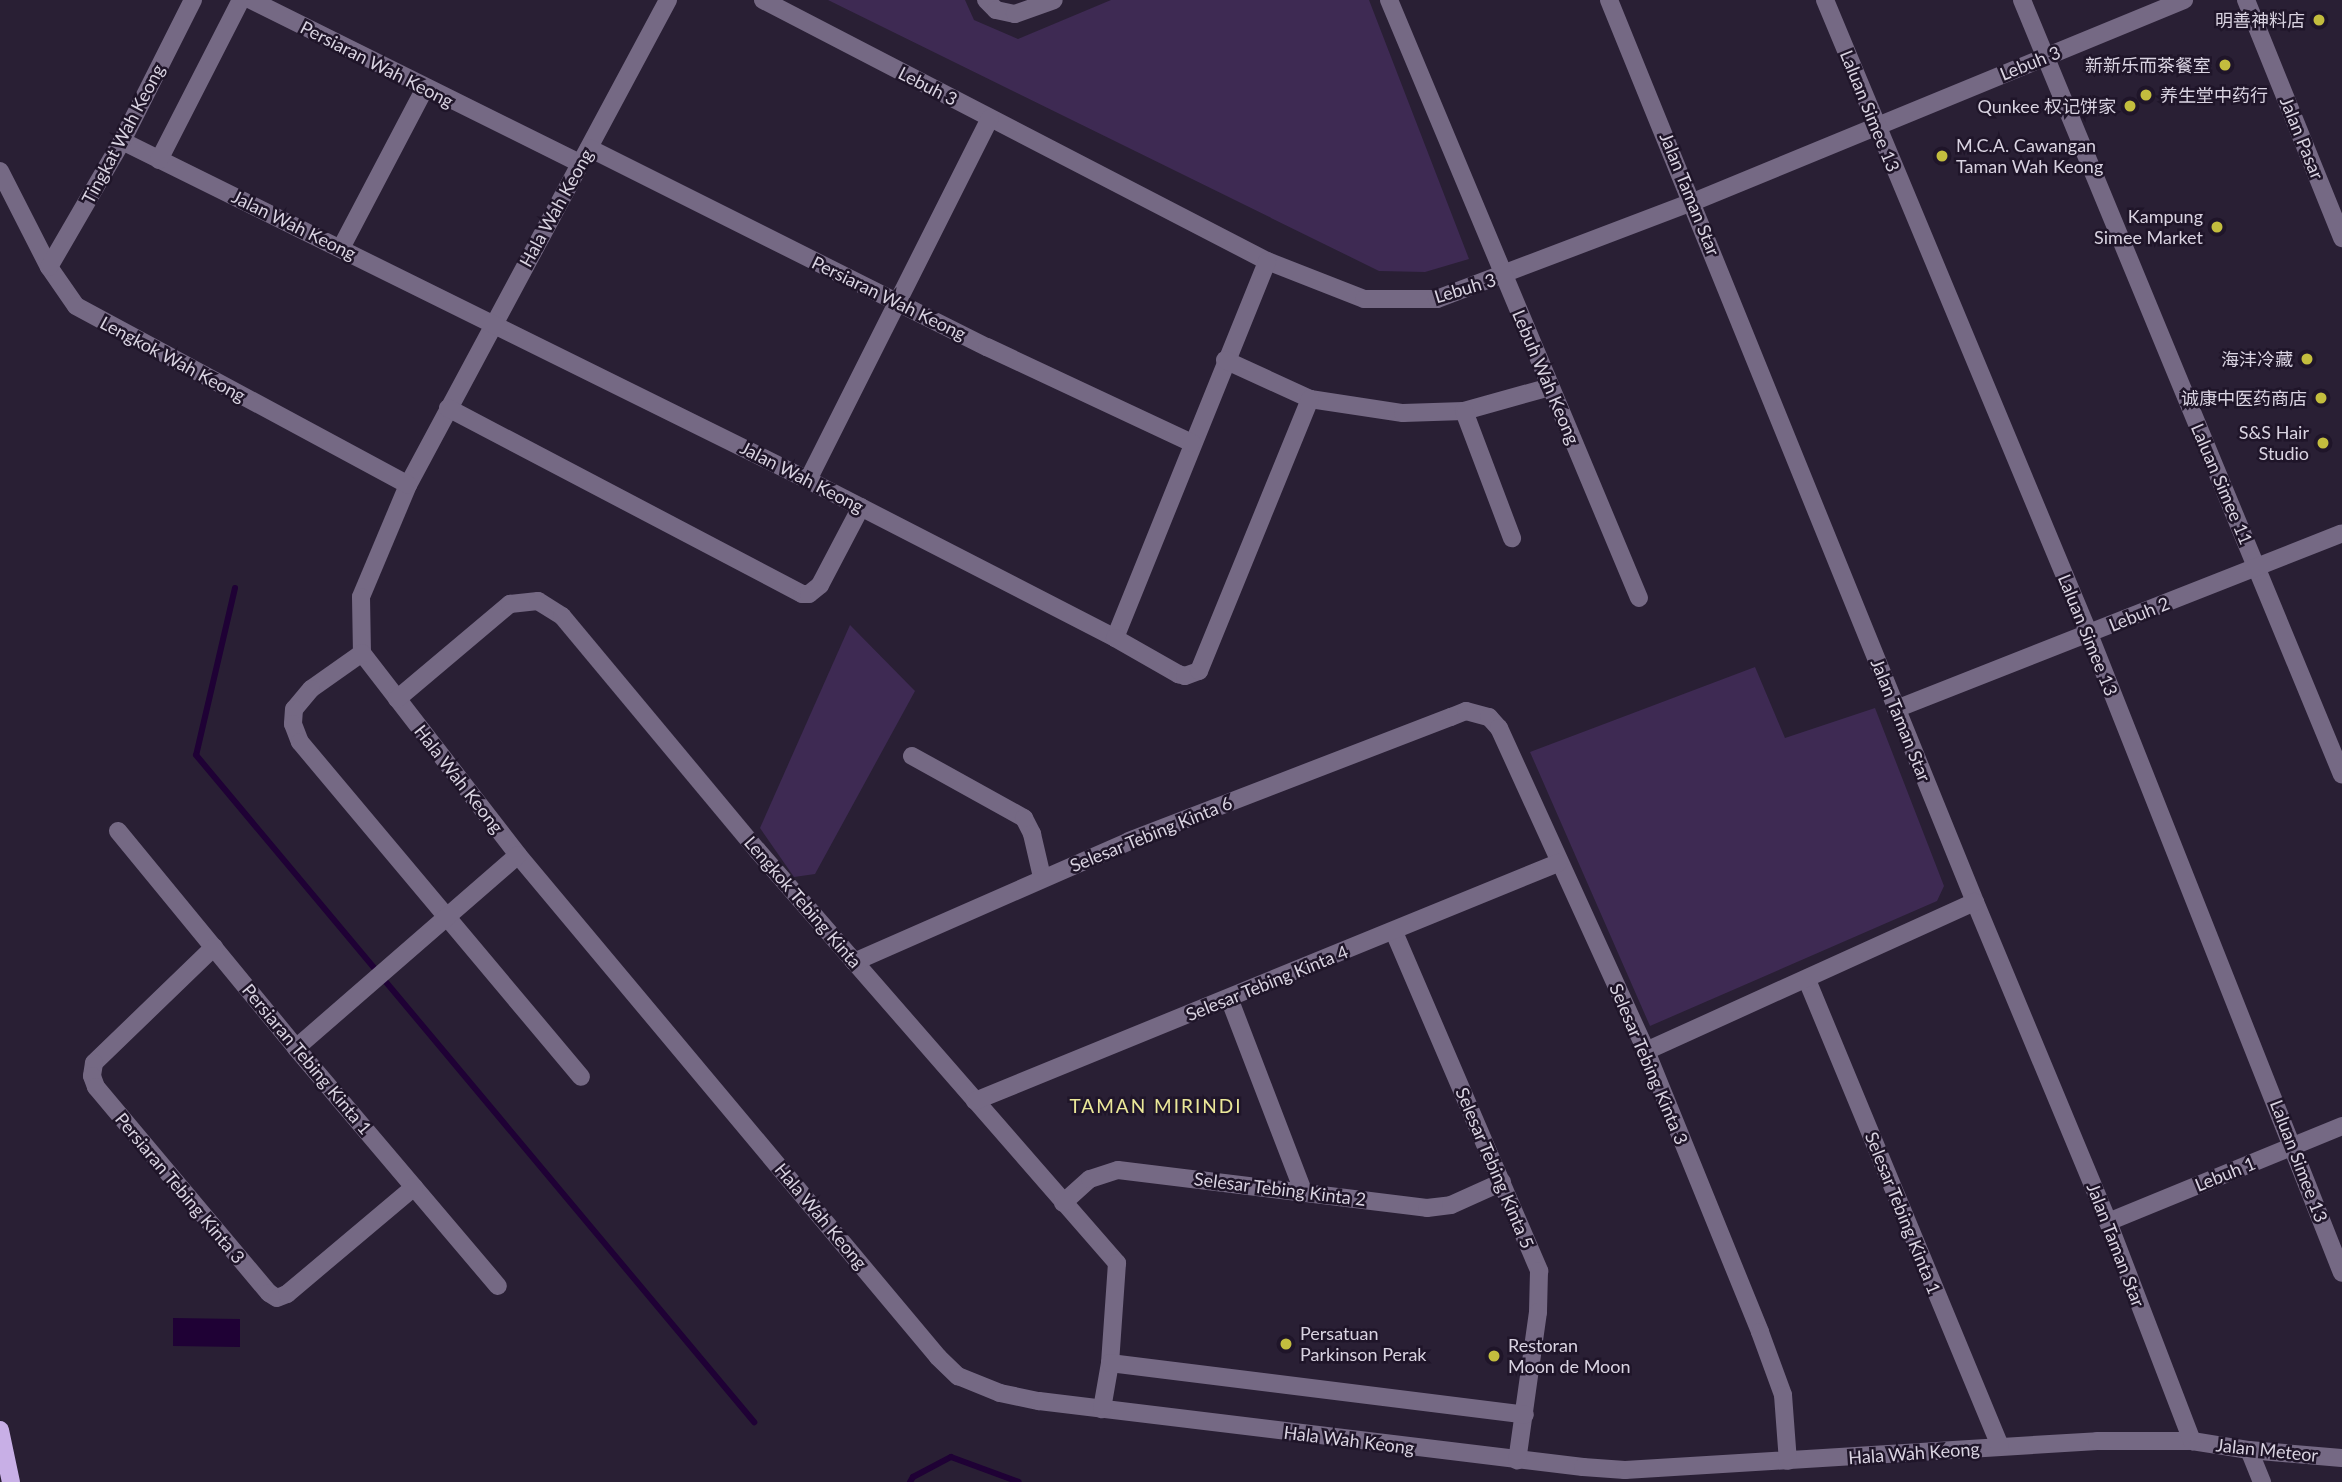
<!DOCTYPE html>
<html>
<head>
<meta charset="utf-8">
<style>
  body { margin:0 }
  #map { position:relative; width:2342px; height:1482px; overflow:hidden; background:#291f34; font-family:Lato,"Noto Sans SC",sans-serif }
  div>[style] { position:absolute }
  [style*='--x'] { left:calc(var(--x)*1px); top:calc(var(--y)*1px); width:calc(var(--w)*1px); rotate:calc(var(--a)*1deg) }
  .green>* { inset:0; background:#3e2a53 }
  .water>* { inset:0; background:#1f0135 }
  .stream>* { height:6px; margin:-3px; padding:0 3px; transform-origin:3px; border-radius:3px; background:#1f0135 }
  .minor>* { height:18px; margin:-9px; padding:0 9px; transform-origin:9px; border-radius:9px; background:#756984 }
  .major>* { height:18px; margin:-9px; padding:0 9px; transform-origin:9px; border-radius:9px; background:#c8afe6 }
  .dots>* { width:19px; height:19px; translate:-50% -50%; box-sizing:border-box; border:4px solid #1f1529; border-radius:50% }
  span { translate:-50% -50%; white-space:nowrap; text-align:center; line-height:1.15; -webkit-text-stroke:5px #1f1529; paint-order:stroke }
  .poi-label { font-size:18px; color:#d9d3e1 }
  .right { translate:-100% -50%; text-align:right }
  .left { translate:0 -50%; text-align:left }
  .street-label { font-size:18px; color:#d9d3e1 }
  .neighbourhood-label { font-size:19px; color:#ebe899; letter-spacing:2px }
</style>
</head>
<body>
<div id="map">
  <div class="green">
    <div style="clip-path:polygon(828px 0,965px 0,974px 20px,1018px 39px,1111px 0,1369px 0,1469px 259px,1425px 272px,1379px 271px)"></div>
    <div style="clip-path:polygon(850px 625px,915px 691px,815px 874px,794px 877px,760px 828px)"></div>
    <div style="clip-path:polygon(1755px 667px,1785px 738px,1875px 708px,1944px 886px,1937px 901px,1650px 1026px,1530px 752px)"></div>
  </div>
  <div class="water">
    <div style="clip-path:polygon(173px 1318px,240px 1319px,240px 1347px,173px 1346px)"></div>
  </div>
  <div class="stream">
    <div style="--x:235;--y:588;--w:171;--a:103.1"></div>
    <div style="--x:196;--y:755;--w:870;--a:50.08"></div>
    <div style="--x:910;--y:1482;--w:6;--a:-59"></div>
    <div style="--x:913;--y:1477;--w:43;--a:-27.8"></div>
    <div style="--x:951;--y:1457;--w:72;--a:20.2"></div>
  </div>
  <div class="minor">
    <div style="--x:251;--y:0;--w:367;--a:26.4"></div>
    <div style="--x:668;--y:0;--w:550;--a:118.19"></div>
    <div style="--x:408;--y:485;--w:121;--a:112.8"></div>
    <div style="--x:361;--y:597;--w:56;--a:89"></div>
    <div style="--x:362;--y:653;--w:255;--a:52.3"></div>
    <div style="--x:518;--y:855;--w:655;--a:50.08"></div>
    <div style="--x:938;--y:1357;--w:28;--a:44"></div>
    <div style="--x:958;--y:1376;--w:45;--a:22"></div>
    <div style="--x:1000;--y:1393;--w:40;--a:12"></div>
    <div style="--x:1039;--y:1401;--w:548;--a:6.92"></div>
    <div style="--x:1583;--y:1467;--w:42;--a:4.1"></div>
    <div style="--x:1625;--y:1470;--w:473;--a:-3.5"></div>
    <div style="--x:2097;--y:1441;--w:95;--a:0"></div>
    <div style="--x:2192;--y:1441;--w:58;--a:9"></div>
    <div style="--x:2249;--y:1450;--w:93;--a:4.9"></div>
    <div style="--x:763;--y:0;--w:568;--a:27.38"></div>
    <div style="--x:1267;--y:261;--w:104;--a:21.4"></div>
    <div style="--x:1364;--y:299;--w:73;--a:0"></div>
    <div style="--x:1437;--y:299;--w:274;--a:-20.8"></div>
    <div style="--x:1693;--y:202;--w:531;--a:-22.36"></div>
    <div style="--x:986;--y:0;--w:14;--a:45"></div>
    <div style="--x:996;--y:10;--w:19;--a:12"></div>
    <div style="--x:1015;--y:14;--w:41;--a:-19.7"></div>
    <div style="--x:1389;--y:0;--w:648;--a:67.31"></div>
    <div style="--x:1609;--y:0;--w:973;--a:67.91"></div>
    <div style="--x:1975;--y:902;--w:347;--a:67.4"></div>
    <div style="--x:2108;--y:1222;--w:235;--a:69"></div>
    <div style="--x:1825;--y:0;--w:687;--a:67.39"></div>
    <div style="--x:2089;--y:634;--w:687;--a:68.4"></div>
    <div style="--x:2022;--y:0;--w:838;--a:67.56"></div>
    <div style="--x:2246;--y:0;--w:257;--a:68"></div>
    <div style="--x:122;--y:141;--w:765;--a:26.3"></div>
    <div style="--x:808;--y:480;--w:345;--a:27.2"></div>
    <div style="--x:1115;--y:638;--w:406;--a:-68"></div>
    <div style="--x:589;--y:148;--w:445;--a:26.6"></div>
    <div style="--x:987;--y:347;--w:226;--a:25.1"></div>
    <div style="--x:159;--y:160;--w:180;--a:-62.9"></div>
    <div style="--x:0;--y:171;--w:108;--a:63"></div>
    <div style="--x:49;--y:267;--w:47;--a:55.3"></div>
    <div style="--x:76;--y:306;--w:377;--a:28.3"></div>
    <div style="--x:341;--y:248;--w:181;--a:-62.3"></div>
    <div style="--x:49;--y:267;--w:146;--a:-59.9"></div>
    <div style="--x:122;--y:141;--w:158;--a:-63.3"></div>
    <div style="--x:1225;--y:360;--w:94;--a:24.6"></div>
    <div style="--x:1310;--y:399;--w:94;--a:8.6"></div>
    <div style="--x:1403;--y:413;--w:61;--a:-1.9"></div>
    <div style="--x:1464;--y:411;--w:89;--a:-15.6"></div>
    <div style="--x:448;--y:408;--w:400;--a:27.7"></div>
    <div style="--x:802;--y:594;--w:7;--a:0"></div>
    <div style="--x:809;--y:594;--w:14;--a:-39"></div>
    <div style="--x:820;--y:585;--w:88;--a:-62.3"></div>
    <div style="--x:1464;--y:411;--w:136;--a:69.3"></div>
    <div style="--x:808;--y:480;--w:405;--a:-63.3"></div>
    <div style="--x:1115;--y:638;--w:73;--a:29.7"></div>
    <div style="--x:1178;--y:674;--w:7;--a:16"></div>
    <div style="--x:1185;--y:676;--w:15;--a:-20"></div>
    <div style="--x:1199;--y:671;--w:294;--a:-67.8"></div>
    <div style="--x:362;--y:653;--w:62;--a:144.8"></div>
    <div style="--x:311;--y:689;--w:26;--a:130"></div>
    <div style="--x:294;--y:709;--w:15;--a:94"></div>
    <div style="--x:293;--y:724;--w:19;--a:69"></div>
    <div style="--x:300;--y:742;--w:437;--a:50"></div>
    <div style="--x:397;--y:699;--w:148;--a:-40.1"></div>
    <div style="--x:510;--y:604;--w:28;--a:-6"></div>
    <div style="--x:538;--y:601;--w:28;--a:32"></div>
    <div style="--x:562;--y:616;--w:305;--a:50.2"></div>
    <div style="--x:757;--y:850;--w:548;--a:48.92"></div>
    <div style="--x:1117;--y:1263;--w:100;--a:94"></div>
    <div style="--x:1110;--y:1363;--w:47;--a:99.9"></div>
    <div style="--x:1896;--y:709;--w:479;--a:-21.5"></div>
    <div style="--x:912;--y:756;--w:128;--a:29"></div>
    <div style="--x:1024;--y:818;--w:18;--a:63"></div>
    <div style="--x:1032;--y:834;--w:44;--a:76.9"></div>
    <div style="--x:118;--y:831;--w:281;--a:50.6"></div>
    <div style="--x:296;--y:1048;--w:312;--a:49.7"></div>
    <div style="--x:1394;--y:932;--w:369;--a:66.8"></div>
    <div style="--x:1539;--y:1271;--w:41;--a:91.4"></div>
    <div style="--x:1538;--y:1312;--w:150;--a:98"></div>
    <div style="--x:214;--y:947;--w:167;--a:136"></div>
    <div style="--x:94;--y:1063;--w:13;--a:99"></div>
    <div style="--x:92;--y:1076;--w:12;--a:70"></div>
    <div style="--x:96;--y:1087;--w:269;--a:50"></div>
    <div style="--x:269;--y:1293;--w:9;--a:32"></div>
    <div style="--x:277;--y:1298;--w:11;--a:-22"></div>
    <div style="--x:287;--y:1294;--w:166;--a:-40.1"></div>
    <div style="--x:854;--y:962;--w:300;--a:-23.7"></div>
    <div style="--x:1129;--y:841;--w:345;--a:-21.1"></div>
    <div style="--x:1451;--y:717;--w:16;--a:-22"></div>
    <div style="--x:1466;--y:711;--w:24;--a:15"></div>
    <div style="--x:1489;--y:717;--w:15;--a:48"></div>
    <div style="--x:1499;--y:728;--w:355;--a:65.5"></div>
    <div style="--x:1646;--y:1051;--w:303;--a:67.9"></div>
    <div style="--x:1760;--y:1332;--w:67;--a:69.9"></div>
    <div style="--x:1783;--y:1395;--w:66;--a:85.7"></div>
    <div style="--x:1807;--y:980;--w:504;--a:67.5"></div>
    <div style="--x:1229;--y:998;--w:209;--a:69"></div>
    <div style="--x:296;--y:1048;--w:294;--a:-41"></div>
    <div style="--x:1646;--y:1051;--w:361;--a:-24.4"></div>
    <div style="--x:975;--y:1101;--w:630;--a:-22.21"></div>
    <div style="--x:1063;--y:1203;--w:36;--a:-42"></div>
    <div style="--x:1090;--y:1179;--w:29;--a:-18"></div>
    <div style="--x:1118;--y:1170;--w:311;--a:7"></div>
    <div style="--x:1427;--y:1208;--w:24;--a:-7"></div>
    <div style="--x:1451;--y:1205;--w:56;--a:-24.3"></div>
    <div style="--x:2108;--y:1222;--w:253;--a:-22.3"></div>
    <div style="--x:1110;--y:1363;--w:418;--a:7.1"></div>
    <div style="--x:2249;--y:1450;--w:35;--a:68"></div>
  </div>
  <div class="major">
    <div style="--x:0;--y:1430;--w:53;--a:78.1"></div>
  </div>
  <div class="dots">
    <div style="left:2319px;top:20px;background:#c3bd3e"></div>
    <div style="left:2225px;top:65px;background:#c3bd3e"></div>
    <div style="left:2146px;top:95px;background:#c3bd3e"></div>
    <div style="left:2130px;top:106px;background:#c3bd3e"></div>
    <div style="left:1942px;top:156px;background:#c3bd3e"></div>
    <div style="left:2217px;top:227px;background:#c3bd3e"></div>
    <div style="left:2307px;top:359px;background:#c3bd3e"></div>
    <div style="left:2321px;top:398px;background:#c3bd3e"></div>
    <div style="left:2323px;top:443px;background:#c3bd3e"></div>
    <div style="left:1286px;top:1344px;background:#c3bd3e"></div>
    <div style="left:1494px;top:1356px;background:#c3bd3e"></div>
  </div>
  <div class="poi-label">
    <span class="right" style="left:2305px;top:20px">明善神料店</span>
    <span class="right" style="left:2211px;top:65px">新新乐而茶餐室</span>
    <span class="left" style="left:2160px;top:95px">养生堂中药行</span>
    <span class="right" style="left:2116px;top:106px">Qunkee 权记饼家</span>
    <span class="left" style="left:1956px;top:156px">M.C.A. Cawangan<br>Taman Wah Keong</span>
    <span class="right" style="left:2203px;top:227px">Kampung<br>Simee Market</span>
    <span class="right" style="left:2293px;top:359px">海沣冷藏</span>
    <span class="right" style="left:2307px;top:398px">诚康中医药商店</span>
    <span class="right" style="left:2309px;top:443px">S&amp;S Hair<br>Studio</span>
    <span class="left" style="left:1300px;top:1344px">Persatuan<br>Parkinson Perak</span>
    <span class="left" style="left:1508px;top:1356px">Restoran<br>Moon de Moon</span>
  </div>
  <div class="street-label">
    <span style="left:2030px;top:63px;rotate:-22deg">Lebuh 3</span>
    <span style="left:377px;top:64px;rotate:27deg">Persiaran Wah Keong</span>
    <span style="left:928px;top:86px;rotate:27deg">Lebuh 3</span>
    <span style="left:1870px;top:111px;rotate:68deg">Laluan Simee 13</span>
    <span style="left:123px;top:134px;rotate:-62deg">Tingkat Wah Keong</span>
    <span style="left:2302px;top:138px;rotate:68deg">Jalan Pasar</span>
    <span style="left:1690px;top:194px;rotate:68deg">Jalan Taman Star</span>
    <span style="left:556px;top:208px;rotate:-61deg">Hala Wah Keong</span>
    <span style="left:294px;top:225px;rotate:26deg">Jalan Wah Keong</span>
    <span style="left:1465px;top:288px;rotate:-17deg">Lebuh 3</span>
    <span style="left:889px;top:298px;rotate:26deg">Persiaran Wah Keong</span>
    <span style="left:173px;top:359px;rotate:28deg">Lengkok Wah Keong</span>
    <span style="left:1546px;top:377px;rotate:67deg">Lebuh Wah Keong</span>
    <span style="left:802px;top:477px;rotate:27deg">Jalan Wah Keong</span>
    <span style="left:2222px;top:484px;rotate:67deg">Laluan Simee 11</span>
    <span style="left:2139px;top:614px;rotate:-22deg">Lebuh 2</span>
    <span style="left:2088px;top:635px;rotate:68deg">Laluan Simee 13</span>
    <span style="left:1901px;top:720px;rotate:68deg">Jalan Taman Star</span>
    <span style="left:459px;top:779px;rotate:52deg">Hala Wah Keong</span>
    <span style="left:1151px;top:834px;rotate:-22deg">Selesar Tebing Kinta 6</span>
    <span style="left:803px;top:902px;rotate:49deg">Lengkok Tebing Kinta</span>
    <span style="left:1267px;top:983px;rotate:-22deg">Selesar Tebing Kinta 4</span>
    <span style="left:307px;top:1059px;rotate:50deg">Persiaran Tebing Kinta 1</span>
    <span style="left:1649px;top:1064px;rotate:67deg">Selesar Tebing Kinta 3</span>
    <span style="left:2299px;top:1161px;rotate:69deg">Laluan Simee 13</span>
    <span style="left:1495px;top:1168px;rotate:67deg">Selesar Tebing Kinta 5</span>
    <span style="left:2225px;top:1174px;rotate:-22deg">Lebuh 1</span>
    <span style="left:180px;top:1188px;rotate:50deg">Persiaran Tebing Kinta 3</span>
    <span style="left:1280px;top:1189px;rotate:7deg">Selesar Tebing Kinta 2</span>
    <span style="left:1903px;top:1213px;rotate:68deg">Selesar Tebing Kinta 1</span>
    <span style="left:821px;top:1216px;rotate:50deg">Hala Wah Keong</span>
    <span style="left:2116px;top:1245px;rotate:69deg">Jalan Taman Star</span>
    <span style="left:1349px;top:1440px;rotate:7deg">Hala Wah Keong</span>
    <span style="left:2267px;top:1450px;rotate:6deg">Jalan Meteor</span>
    <span style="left:1914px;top:1453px;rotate:-4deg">Hala Wah Keong</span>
  </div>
  <div class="neighbourhood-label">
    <span style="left:1156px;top:1106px">TAMAN MIRINDI</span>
  </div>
</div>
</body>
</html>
